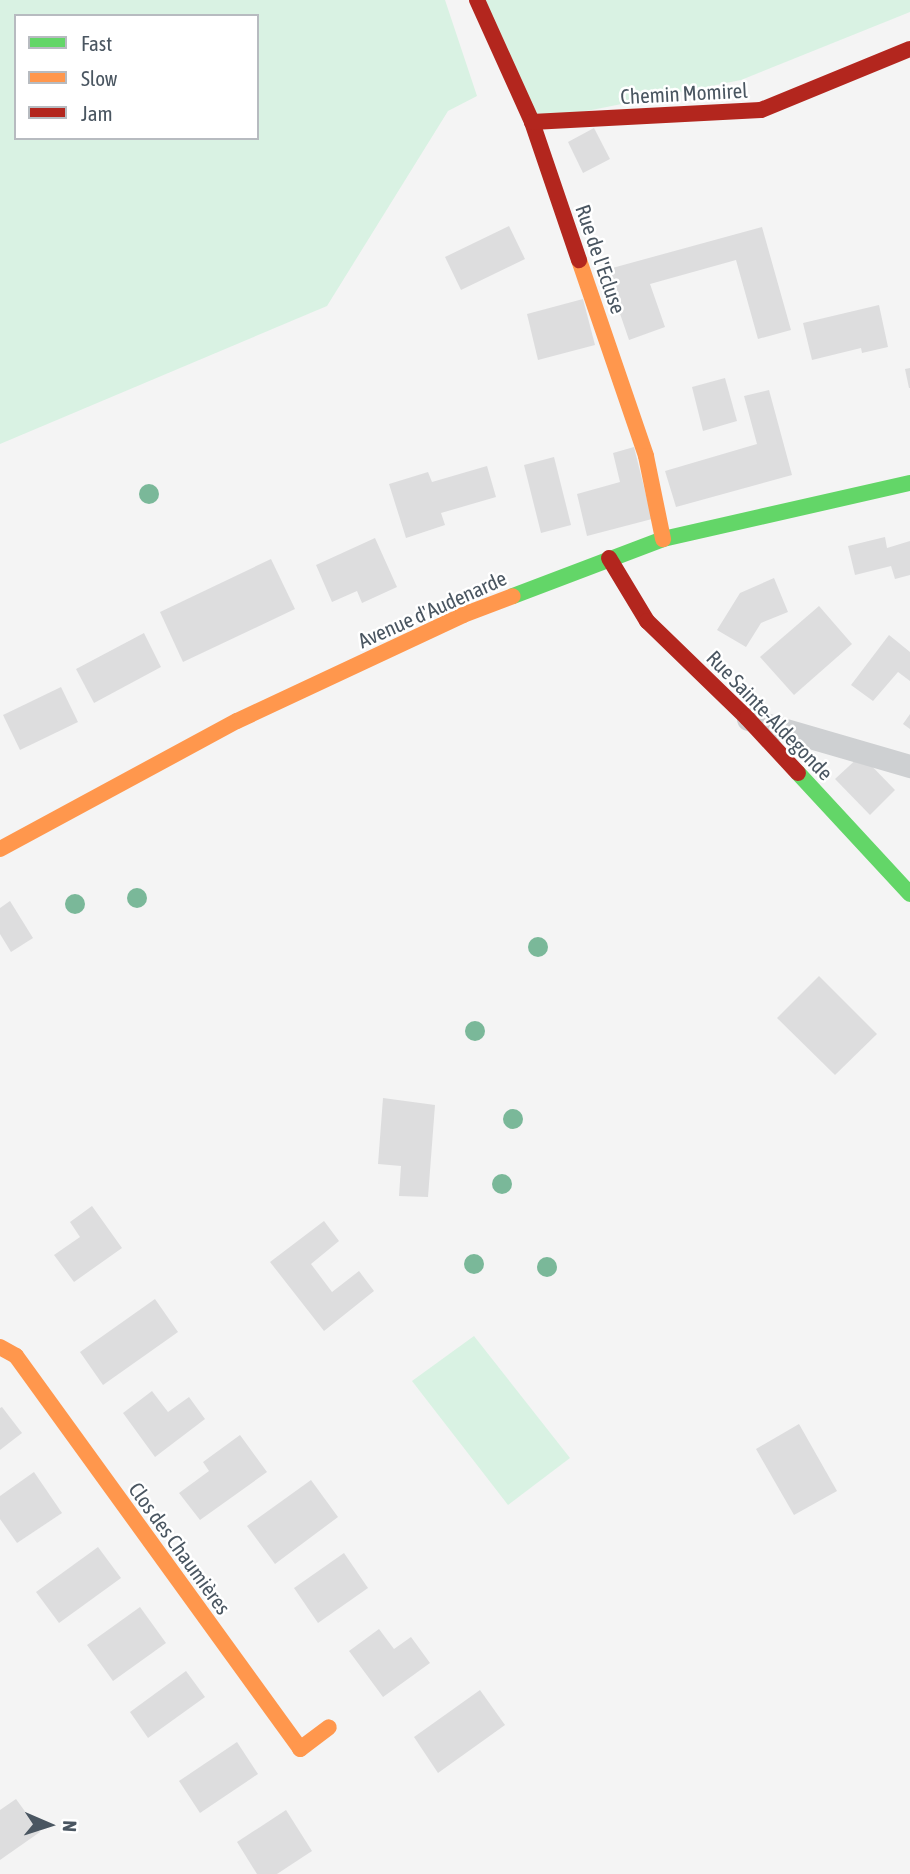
<!DOCTYPE html>
<html>
<head>
<meta charset="utf-8">
<style>
  body { margin:0 }
  #map { position:relative; width:910px; height:1874px; overflow:hidden; background:#f4f4f4; font-family:"Asap Condensed",sans-serif }
  div>[style] { position:absolute }
  [style*='--x'] { left:calc(var(--x)*1px); top:calc(var(--y)*1px); width:calc(var(--w)*1px); rotate:calc(var(--a)*1deg) }
  .green>* { inset:0; background:#d9f2e3 }
  .building>* { inset:0; background:#ddddde }
  .street>* { height:23px; margin:-11.5px; padding:0 11.5px; transform-origin:11.5px; border-radius:11.5px; background:#ced0d2 }
  .fast>* { height:16px; margin:-8px; padding:0 8px; transform-origin:8px; border-radius:8px; background:#63d668 }
  .slow>* { height:16px; margin:-8px; padding:0 8px; transform-origin:8px; border-radius:8px; background:#ff974d }
  .jam>* { height:16px; margin:-8px; padding:0 8px; transform-origin:8px; border-radius:8px; background:#b3261e }
  .trees>* { width:20px; height:20px; margin:-10px; border-radius:50%; background:#7ab899 }
  span { translate:-50% -50%; white-space:nowrap; text-align:center; line-height:1.15; -webkit-text-stroke:5px #fff; paint-order:stroke }
  .street-label { font-size:21px; color:#4a5661 }
  .legend { position:absolute; left:14px; top:14px; width:245px; height:126px; box-sizing:border-box; background:#fff; border:2px solid #b7bbc0; margin:0; padding:9px 12px; list-style:none; font-size:21px; color:#4a5661 }
  .legend li { display:flex; align-items:center; gap:14px; height:35px }
  .legend b { width:35px; border:2px solid #b7bbc0 }
  .north { position:absolute; left:14px; top:1790px; width:70px; height:70px; -webkit-text-stroke:5px #fff; paint-order:stroke; rotate:93deg; font-size:19px; font-weight:700; line-height:28px; text-align:center; color:#4a5661 }
  .north::after { content:''; display:block; margin:auto; width:24px; height:32px; background:#4a5661; clip-path:polygon(50% 0,100% 100%,50% 72%,0 100%) }
</style>
</head>
<body>
<div id="map">
  <div class="green">
    <div style="clip-path:polygon(evenodd,0 0,445px 0,477px 96px,448px 111px,327px 306px,0 444px,0 0,16px 16px,257px 16px,257px 138px,16px 138px,16px 16px)"></div>
    <div style="clip-path:polygon(478px 0,910px 0,910px 12px,741px 80px,532px 122px)"></div>
    <div style="clip-path:polygon(474px 1336px,570px 1458px,508px 1505px,412px 1381px)"></div>
  </div>
  <div class="building">
    <div style="clip-path:polygon(594px 128px,610px 159px,583px 173px,568px 142px)"></div>
    <div style="clip-path:polygon(509px 226px,525px 259px,461px 290px,445px 257px)"></div>
    <div style="clip-path:polygon(762px 227px,791px 330px,758px 339px,736px 260px,650px 284px,665px 327px,629px 340px,605px 270px)"></div>
    <div style="clip-path:polygon(583px 299px,595px 345px,538px 360px,527px 314px)"></div>
    <div style="clip-path:polygon(879px 305px,888px 347px,862px 353px,861px 348px,812px 360px,803px 323px)"></div>
    <div style="clip-path:polygon(910px 368px,910px 388px,909px 388px,905px 369px)"></div>
    <div style="clip-path:polygon(725px 378px,737px 421px,703px 431px,692px 387px)"></div>
    <div style="clip-path:polygon(769px 390px,792px 475px,676px 507px,665px 471px,757px 444px,744px 396px)"></div>
    <div style="clip-path:polygon(634px 447px,652px 519px,587px 536px,577px 494px,620px 482px,613px 453px)"></div>
    <div style="clip-path:polygon(554px 457px,571px 525px,541px 533px,524px 465px)"></div>
    <div style="clip-path:polygon(487px 466px,496px 497px,441px 513px,445px 525px,406px 538px,389px 484px,428px 472px,432px 482px)"></div>
    <div style="clip-path:polygon(885px 537px,887px 548px,910px 541px,910px 575px,895px 579px,891px 566px,855px 575px,848px 546px)"></div>
    <div style="clip-path:polygon(375px 538px,397px 587px,362px 603px,357px 591px,332px 602px,316px 565px)"></div>
    <div style="clip-path:polygon(271px 559px,295px 609px,183px 662px,160px 612px)"></div>
    <div style="clip-path:polygon(774px 578px,788px 612px,761px 623px,746px 647px,717px 630px,740px 593px)"></div>
    <div style="clip-path:polygon(819px 606px,852px 644px,794px 695px,760px 657px)"></div>
    <div style="clip-path:polygon(144px 633px,161px 667px,94px 703px,76px 669px)"></div>
    <div style="clip-path:polygon(889px 635px,910px 652px,910px 681px,898px 672px,873px 701px,851px 685px)"></div>
    <div style="clip-path:polygon(61px 687px,78px 722px,20px 750px,3px 715px)"></div>
    <div style="clip-path:polygon(910px 714px,910px 729px,903px 724px)"></div>
    <div style="clip-path:polygon(861px 755px,895px 790px,870px 815px,835px 779px)"></div>
    <div style="clip-path:polygon(10px 901px,33px 938px,11px 952px,0 934px,0 908px)"></div>
    <div style="clip-path:polygon(819px 976px,877px 1034px,835px 1075px,777px 1018px)"></div>
    <div style="clip-path:polygon(383px 1098px,435px 1105px,428px 1197px,399px 1196px,401px 1166px,378px 1164px)"></div>
    <div style="clip-path:polygon(92px 1206px,122px 1248px,74px 1282px,54px 1255px,80px 1237px,70px 1222px)"></div>
    <div style="clip-path:polygon(324px 1221px,339px 1241px,311px 1264px,332px 1292px,359px 1271px,374px 1291px,324px 1331px,270px 1262px)"></div>
    <div style="clip-path:polygon(155px 1299px,178px 1332px,103px 1385px,80px 1352px)"></div>
    <div style="clip-path:polygon(152px 1391px,168px 1412px,189px 1397px,205px 1419px,155px 1457px,123px 1413px)"></div>
    <div style="clip-path:polygon(2px 1407px,22px 1433px,0 1450px,0 1408px)"></div>
    <div style="clip-path:polygon(799px 1424px,837px 1491px,794px 1515px,756px 1449px)"></div>
    <div style="clip-path:polygon(240px 1435px,267px 1472px,200px 1520px,179px 1493px,209px 1471px,203px 1462px)"></div>
    <div style="clip-path:polygon(34px 1472px,62px 1513px,17px 1543px,0 1519px,0 1496px)"></div>
    <div style="clip-path:polygon(311px 1480px,338px 1517px,275px 1564px,247px 1526px)"></div>
    <div style="clip-path:polygon(98px 1547px,121px 1578px,59px 1623px,36px 1592px)"></div>
    <div style="clip-path:polygon(344px 1553px,368px 1588px,318px 1623px,294px 1588px)"></div>
    <div style="clip-path:polygon(140px 1607px,166px 1643px,113px 1681px,87px 1645px)"></div>
    <div style="clip-path:polygon(379px 1629px,394px 1649px,411px 1637px,430px 1663px,383px 1697px,349px 1651px)"></div>
    <div style="clip-path:polygon(186px 1671px,205px 1697px,148px 1738px,130px 1712px)"></div>
    <div style="clip-path:polygon(480px 1690px,505px 1725px,438px 1773px,414px 1737px)"></div>
    <div style="clip-path:polygon(237px 1742px,258px 1774px,200px 1813px,179px 1781px)"></div>
    <div style="clip-path:polygon(16px 1799px,40px 1832px,0 1860px,0 1810px)"></div>
    <div style="clip-path:polygon(286px 1810px,312px 1851px,277px 1874px,257px 1874px,237px 1842px)"></div>
  </div>
  <div class="street">
    <div style="--x:748;--y:719;--w:169;--a:16.2"></div>
  </div>
  <div class="fast">
    <div style="--x:513;--y:596;--w:160;--a:-20.8"></div>
    <div style="--x:663;--y:539;--w:253;--a:-12.8"></div>
    <div style="--x:798;--y:773;--w:165;--a:47.2"></div>
  </div>
  <div class="slow">
    <div style="--x:579;--y:260;--w:207;--a:71.1"></div>
    <div style="--x:646;--y:456;--w:85;--a:78.4"></div>
    <div style="--x:0;--y:849;--w:269;--a:-28.4"></div>
    <div style="--x:237;--y:721;--w:250;--a:-25.1"></div>
    <div style="--x:463;--y:615;--w:53;--a:-20.8"></div>
    <div style="--x:0;--y:1347;--w:18;--a:29"></div>
    <div style="--x:16;--y:1356;--w:485;--a:54.1"></div>
    <div style="--x:300;--y:1749;--w:36;--a:-37"></div>
  </div>
  <div class="jam">
    <div style="--x:477;--y:0;--w:134;--a:65.7"></div>
    <div style="--x:532;--y:122;--w:146;--a:71.2"></div>
    <div style="--x:532;--y:122;--w:229;--a:-3"></div>
    <div style="--x:761;--y:110;--w:161;--a:-22.3"></div>
    <div style="--x:609;--y:558;--w:74;--a:58.9"></div>
    <div style="--x:647;--y:621;--w:139;--a:44.1"></div>
    <div style="--x:747;--y:718;--w:75;--a:47.2"></div>
  </div>
  <div class="trees">
    <div style="left:149px;top:494px"></div>
    <div style="left:137px;top:898px"></div>
    <div style="left:75px;top:904px"></div>
    <div style="left:538px;top:947px"></div>
    <div style="left:475px;top:1031px"></div>
    <div style="left:513px;top:1119px"></div>
    <div style="left:502px;top:1184px"></div>
    <div style="left:474px;top:1264px"></div>
    <div style="left:547px;top:1267px"></div>
  </div>
  <div class="street-label">
    <span style="left:684px;top:93px;rotate:-3deg">Chemin Momirel</span>
    <span style="left:601px;top:259px;rotate:71deg">Rue de l'Ecluse</span>
    <span style="left:432px;top:609px;rotate:-24deg">Avenue d'Audenarde</span>
    <span style="left:770px;top:715px;rotate:46deg">Rue Sainte-Aldegonde</span>
    <span style="left:180px;top:1548px;rotate:54deg">Clos des Chaumières</span>
  </div>
  <ul class="legend">
  <li><b style="height:9px;background:#63d668"></b>Fast</li>
  <li><b style="height:9px;background:#ff974d"></b>Slow</li>
  <li><b style="height:9px;background:#b3261e"></b>Jam</li>
  </ul>
  <div class="north">N</div>
</div>
</body>
</html>
